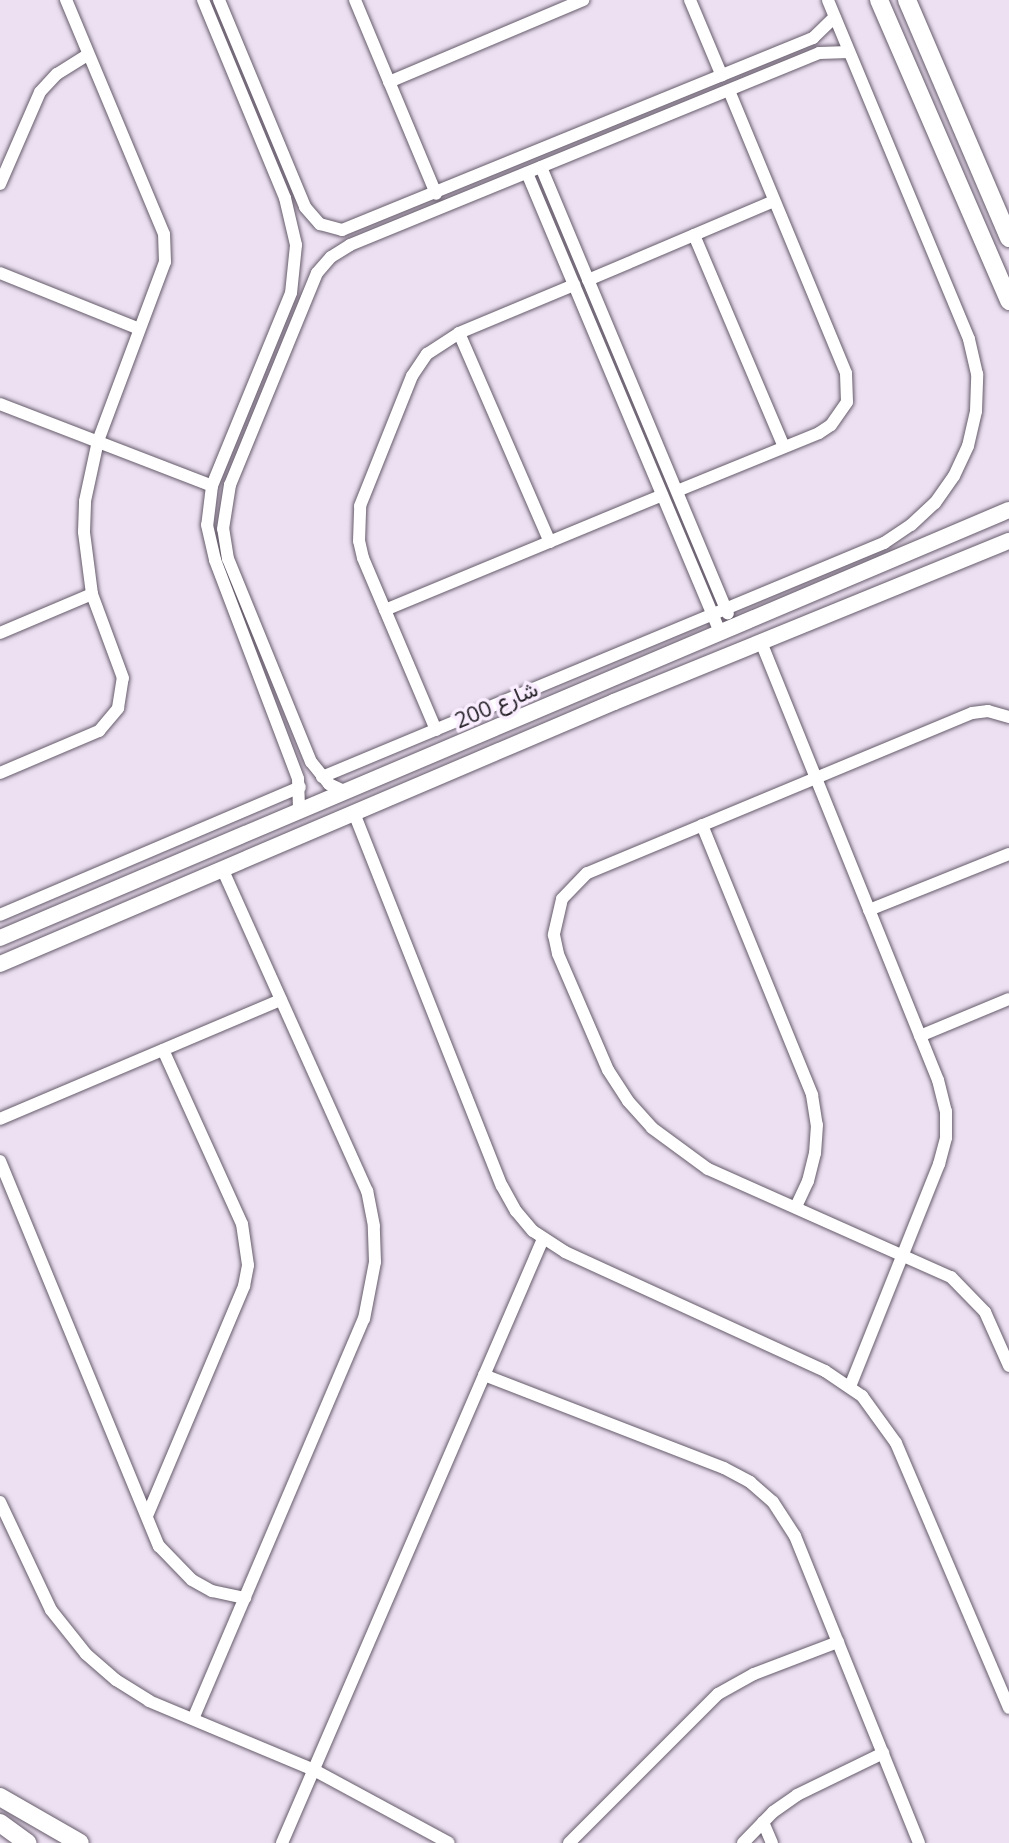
<!DOCTYPE html>
<html>
<head>
<meta charset="utf-8">
<style>
  body { margin:0 }
  #map { position:relative; width:1009px; height:1843px; overflow:hidden; background:#ece0f2; font-family:"Open Sans",Vazirmatn,sans-serif }
  div>[style] { position:absolute }
  [style*='--x'] { left:calc(var(--x)*1px); top:calc(var(--y)*1px); width:calc(var(--w)*1px); rotate:calc(var(--a)*1deg) }
  .roads { filter:drop-shadow(0 0 2px #665c6b) drop-shadow(0 0 2px #665c6b) }
  .minor>* { height:12px; margin:-6px; padding:0 6px; transform-origin:6px; border-radius:6px; background:#fff }
  .tertiary>* { height:16px; margin:-8px; padding:0 8px; transform-origin:8px; border-radius:8px; background:#fff }
  .secondary>* { height:18px; margin:-9px; padding:0 9px; transform-origin:9px; border-radius:9px; background:#fff }
  span { translate:-50% -50%; white-space:nowrap; text-align:center; line-height:1.15; -webkit-text-stroke:7px #f9edff; paint-order:stroke }
  .street-label { font-size:22px; color:#211d23 }
</style>
</head>
<body>
<div id="map">
  <div class="roads">
    <div class="minor">
      <div style="--x:203;--y:0;--w:214;--a:67.5"></div>
      <div style="--x:285;--y:198;--w:48;--a:76.8"></div>
      <div style="--x:296;--y:245;--w:48;--a:95.9"></div>
      <div style="--x:291;--y:293;--w:209;--a:112.3"></div>
      <div style="--x:212;--y:486;--w:39;--a:97"></div>
      <div style="--x:207;--y:525;--w:36;--a:77"></div>
      <div style="--x:215;--y:560;--w:234;--a:69.2"></div>
      <div style="--x:298;--y:779;--w:33;--a:88"></div>
      <div style="--x:219;--y:0;--w:224;--a:67.4"></div>
      <div style="--x:305;--y:207;--w:23;--a:49"></div>
      <div style="--x:320;--y:224;--w:23;--a:15"></div>
      <div style="--x:342;--y:230;--w:509;--a:-22.18"></div>
      <div style="--x:813;--y:38;--w:30;--a:-44"></div>
      <div style="--x:355;--y:0;--w:210;--a:67.3"></div>
      <div style="--x:690;--y:0;--w:82;--a:67.2"></div>
      <div style="--x:389;--y:82;--w:211;--a:-22.9"></div>
      <div style="--x:541;--y:167;--w:484;--a:67.3"></div>
      <div style="--x:527;--y:173;--w:498;--a:67.2"></div>
      <div style="--x:0;--y:184;--w:100;--a:-66.5"></div>
      <div style="--x:40;--y:92;--w:25;--a:-47"></div>
      <div style="--x:57;--y:74;--w:36;--a:-32"></div>
      <div style="--x:694;--y:235;--w:230;--a:67"></div>
      <div style="--x:0;--y:273;--w:150;--a:21.9"></div>
      <div style="--x:588;--y:280;--w:202;--a:-23"></div>
      <div style="--x:459;--y:333;--w:228;--a:66.5"></div>
      <div style="--x:0;--y:404;--w:227;--a:21.1"></div>
      <div style="--x:677;--y:491;--w:153;--a:-22.2"></div>
      <div style="--x:819;--y:433;--w:14;--a:-34"></div>
      <div style="--x:831;--y:425;--w:28;--a:-55"></div>
      <div style="--x:847;--y:402;--w:29;--a:-92"></div>
      <div style="--x:846;--y:373;--w:305;--a:-112.5"></div>
      <div style="--x:385;--y:610;--w:300;--a:-22.5"></div>
      <div style="--x:0;--y:633;--w:100;--a:-23"></div>
      <div style="--x:761;--y:642;--w:472;--a:68"></div>
      <div style="--x:938;--y:1080;--w:32;--a:76"></div>
      <div style="--x:946;--y:1111;--w:27;--a:90"></div>
      <div style="--x:946;--y:1138;--w:27;--a:105"></div>
      <div style="--x:939;--y:1164;--w:240;--a:111.8"></div>
      <div style="--x:1009;--y:717;--w:22;--a:-164"></div>
      <div style="--x:988;--y:711;--w:16;--a:173"></div>
      <div style="--x:972;--y:713;--w:417;--a:157.4"></div>
      <div style="--x:587;--y:873;--w:36;--a:134"></div>
      <div style="--x:562;--y:899;--w:37;--a:103"></div>
      <div style="--x:554;--y:935;--w:19;--a:78"></div>
      <div style="--x:558;--y:954;--w:126;--a:66.7"></div>
      <div style="--x:608;--y:1070;--w:37;--a:57"></div>
      <div style="--x:628;--y:1101;--w:36;--a:48"></div>
      <div style="--x:652;--y:1128;--w:69;--a:36.2"></div>
      <div style="--x:708;--y:1169;--w:266;--a:24"></div>
      <div style="--x:951;--y:1277;--w:49;--a:45.8"></div>
      <div style="--x:985;--y:1312;--w:59;--a:66"></div>
      <div style="--x:436;--y:730;--w:187;--a:-113"></div>
      <div style="--x:363;--y:558;--w:17;--a:-103"></div>
      <div style="--x:359;--y:541;--w:35;--a:-88"></div>
      <div style="--x:360;--y:506;--w:140;--a:-68.2"></div>
      <div style="--x:412;--y:376;--w:27;--a:-56"></div>
      <div style="--x:427;--y:354;--w:38;--a:-33"></div>
      <div style="--x:459;--y:333;--w:125;--a:-22.7"></div>
      <div style="--x:0;--y:773;--w:108;--a:-23"></div>
      <div style="--x:99;--y:731;--w:30;--a:-50"></div>
      <div style="--x:118;--y:708;--w:30;--a:-81"></div>
      <div style="--x:123;--y:678;--w:90;--a:-110.3"></div>
      <div style="--x:92;--y:594;--w:63;--a:-97.4"></div>
      <div style="--x:84;--y:532;--w:31;--a:-88"></div>
      <div style="--x:85;--y:501;--w:61;--a:-77.8"></div>
      <div style="--x:98;--y:441;--w:191;--a:-69.5"></div>
      <div style="--x:165;--y:262;--w:28;--a:-92"></div>
      <div style="--x:164;--y:234;--w:254;--a:-112.7"></div>
      <div style="--x:322;--y:777;--w:609;--a:-22.61"></div>
      <div style="--x:884;--y:543;--w:32;--a:-34"></div>
      <div style="--x:911;--y:525;--w:33;--a:-43"></div>
      <div style="--x:935;--y:503;--w:33;--a:-55"></div>
      <div style="--x:954;--y:476;--w:33;--a:-65"></div>
      <div style="--x:968;--y:446;--w:36;--a:-77"></div>
      <div style="--x:976;--y:411;--w:37;--a:-88"></div>
      <div style="--x:977;--y:374;--w:36;--a:-103"></div>
      <div style="--x:969;--y:339;--w:367;--a:-112.6"></div>
      <div style="--x:346;--y:792;--w:19;--a:-155"></div>
      <div style="--x:329;--y:784;--w:28;--a:-129"></div>
      <div style="--x:311;--y:762;--w:219;--a:-112.2"></div>
      <div style="--x:228;--y:559;--w:30;--a:-99"></div>
      <div style="--x:223;--y:529;--w:45;--a:-81"></div>
      <div style="--x:230;--y:485;--w:229;--a:-67.7"></div>
      <div style="--x:317;--y:273;--w:21;--a:-49"></div>
      <div style="--x:331;--y:257;--w:22;--a:-32"></div>
      <div style="--x:350;--y:245;--w:507;--a:-22.26"></div>
      <div style="--x:819;--y:53;--w:30;--a:-2"></div>
      <div style="--x:354;--y:813;--w:401;--a:68.4"></div>
      <div style="--x:502;--y:1186;--w:29;--a:61"></div>
      <div style="--x:516;--y:1211;--w:26;--a:50"></div>
      <div style="--x:533;--y:1231;--w:38;--a:33"></div>
      <div style="--x:565;--y:1252;--w:286;--a:24.6"></div>
      <div style="--x:825;--y:1371;--w:45;--a:34"></div>
      <div style="--x:862;--y:1396;--w:58;--a:54.1"></div>
      <div style="--x:896;--y:1443;--w:288;--a:66.9"></div>
      <div style="--x:702;--y:825;--w:292;--a:67.8"></div>
      <div style="--x:812;--y:1095;--w:30;--a:81"></div>
      <div style="--x:817;--y:1125;--w:28;--a:94"></div>
      <div style="--x:815;--y:1153;--w:29;--a:104"></div>
      <div style="--x:808;--y:1181;--w:29;--a:115"></div>
      <div style="--x:869;--y:910;--w:151;--a:-21.8"></div>
      <div style="--x:0;--y:915;--w:326;--a:-23.1"></div>
      <div style="--x:920;--y:1036;--w:96;--a:-22.6"></div>
      <div style="--x:0;--y:1119;--w:305;--a:-23"></div>
      <div style="--x:0;--y:1161;--w:417;--a:67.6"></div>
      <div style="--x:159;--y:1546;--w:47;--a:45.9"></div>
      <div style="--x:192;--y:1580;--w:23;--a:29"></div>
      <div style="--x:212;--y:1591;--w:34;--a:12"></div>
      <div style="--x:484;--y:1375;--w:257;--a:21.2"></div>
      <div style="--x:724;--y:1468;--w:30;--a:28"></div>
      <div style="--x:750;--y:1482;--w:30;--a:41"></div>
      <div style="--x:773;--y:1502;--w:40;--a:57.1"></div>
      <div style="--x:795;--y:1536;--w:331;--a:68"></div>
      <div style="--x:0;--y:1502;--w:119;--a:64.7"></div>
      <div style="--x:51;--y:1610;--w:56;--a:51.5"></div>
      <div style="--x:86;--y:1654;--w:40;--a:41"></div>
      <div style="--x:116;--y:1680;--w:39;--a:32"></div>
      <div style="--x:149;--y:1701;--w:179;--a:22.7"></div>
      <div style="--x:314;--y:1770;--w:153;--a:28.4"></div>
      <div style="--x:147;--y:1516;--w:250;--a:-67.1"></div>
      <div style="--x:244;--y:1286;--w:21;--a:-79"></div>
      <div style="--x:248;--y:1265;--w:41;--a:-98.3"></div>
      <div style="--x:242;--y:1224;--w:191;--a:-114.4"></div>
      <div style="--x:193;--y:1719;--w:435;--a:-66.9"></div>
      <div style="--x:364;--y:1319;--w:58;--a:-79.1"></div>
      <div style="--x:375;--y:1262;--w:36;--a:-92"></div>
      <div style="--x:374;--y:1226;--w:36;--a:-101"></div>
      <div style="--x:367;--y:1191;--w:353;--a:-114.2"></div>
      <div style="--x:763;--y:1822;--w:23;--a:67"></div>
      <div style="--x:282;--y:1843;--w:658;--a:-66.63"></div>
      <div style="--x:569;--y:1843;--w:211;--a:-45"></div>
      <div style="--x:718;--y:1694;--w:41;--a:-29.1"></div>
      <div style="--x:754;--y:1674;--w:90;--a:-20.9"></div>
      <div style="--x:743;--y:1843;--w:43;--a:-45.9"></div>
      <div style="--x:773;--y:1812;--w:29;--a:-35"></div>
      <div style="--x:797;--y:1795;--w:96;--a:-26"></div>
    </div>
    <div class="tertiary">
      <div style="--x:0;--y:938;--w:1096;--a:-22.99"></div>
      <div style="--x:0;--y:964;--w:668;--a:-23.11"></div>
      <div style="--x:614;--y:702;--w:427;--a:-22.2"></div>
    </div>
    <div class="secondary">
      <div style="--x:879;--y:0;--w:328;--a:66.6"></div>
      <div style="--x:907;--y:0;--w:259;--a:66.8"></div>
      <div style="--x:0;--y:1797;--w:92;--a:29.9"></div>
      <div style="--x:0;--y:1823;--w:34;--a:36"></div>
    </div>
  </div>
  <div class="street-label">
    <span style="left:496px;top:704px;rotate:-23deg">شارع 200</span>
  </div>
</div>
</body>
</html>
